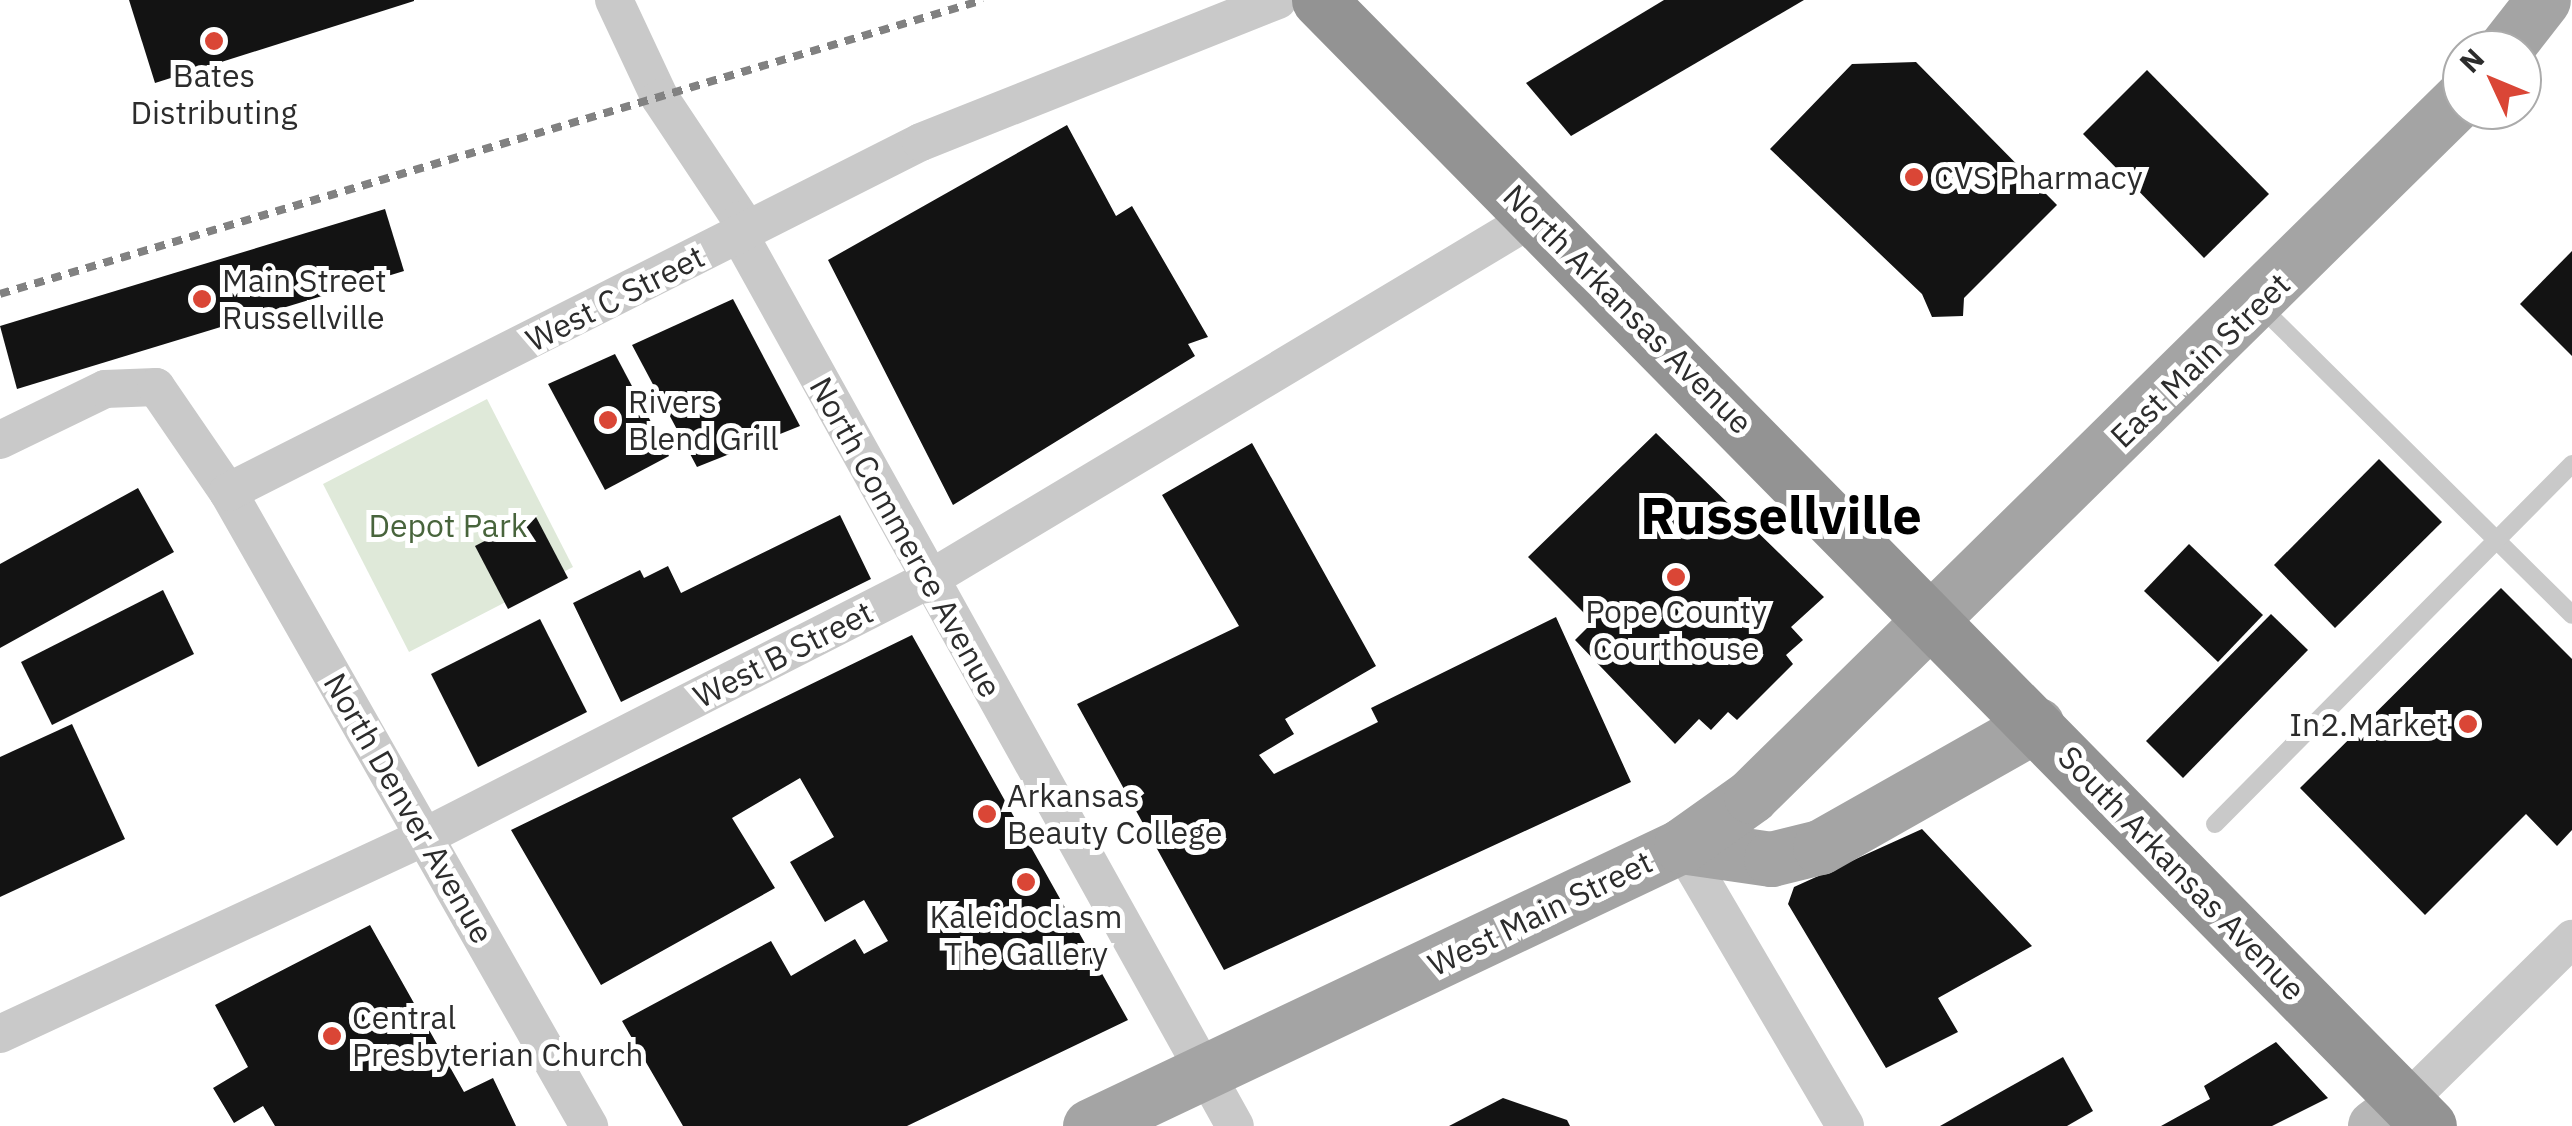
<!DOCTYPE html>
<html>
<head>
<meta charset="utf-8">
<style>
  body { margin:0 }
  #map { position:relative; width:2572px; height:1126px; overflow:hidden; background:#fff; font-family:"IBM Plex Sans",sans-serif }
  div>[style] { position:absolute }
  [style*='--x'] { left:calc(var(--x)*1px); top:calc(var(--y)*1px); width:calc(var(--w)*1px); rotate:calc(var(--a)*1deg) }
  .green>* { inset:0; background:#dfe9d9 }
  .building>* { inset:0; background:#131313 }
  .lane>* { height:18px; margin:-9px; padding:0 9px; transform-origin:9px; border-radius:9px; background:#c9c9c9 }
  .street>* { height:38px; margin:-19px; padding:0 19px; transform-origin:19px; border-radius:19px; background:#c9c9c9 }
  .secondary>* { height:52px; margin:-26px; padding:0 26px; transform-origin:26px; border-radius:26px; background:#b6b6b6 }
  .primary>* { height:55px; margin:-27.5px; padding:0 27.5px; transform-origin:27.5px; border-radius:27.5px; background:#a4a4a4 }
  .highway>* { height:55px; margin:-27.5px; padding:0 27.5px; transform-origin:27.5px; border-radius:27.5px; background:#939393 }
  .rail>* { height:8px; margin-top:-4px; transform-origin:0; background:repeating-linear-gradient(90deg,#818181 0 10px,transparent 0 18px) }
  .dots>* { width:28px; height:28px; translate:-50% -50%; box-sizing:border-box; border:5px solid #fff; border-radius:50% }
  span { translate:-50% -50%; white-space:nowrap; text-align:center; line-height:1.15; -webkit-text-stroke:10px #fff; paint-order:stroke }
  .poi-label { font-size:32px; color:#2c2c2c }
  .left { translate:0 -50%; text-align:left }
  .right { translate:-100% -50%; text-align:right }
  .street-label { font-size:32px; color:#2c2c2c }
  .park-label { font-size:32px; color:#48643c }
  .town-label { font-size:52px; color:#000; font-weight:700 }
  .north { position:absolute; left:2442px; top:30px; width:100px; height:100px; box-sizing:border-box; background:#fff; border:2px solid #ababab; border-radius:50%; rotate:314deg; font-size:28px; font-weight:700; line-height:40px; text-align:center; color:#2c2c2c }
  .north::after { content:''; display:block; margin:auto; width:35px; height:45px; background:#da4636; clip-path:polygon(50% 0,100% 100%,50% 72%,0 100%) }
</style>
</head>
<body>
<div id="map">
  <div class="green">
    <div style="clip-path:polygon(487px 399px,573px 567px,409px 652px,323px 484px)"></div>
  </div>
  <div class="building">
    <div style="clip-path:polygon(129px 0,414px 0,414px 1px,155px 83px)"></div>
    <div style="clip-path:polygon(1664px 0,1804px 0,1571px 136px,1526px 83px)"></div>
    <div style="clip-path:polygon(1916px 62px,2057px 205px,1964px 298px,1963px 316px,1932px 317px,1922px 294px,1770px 149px,1852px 64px)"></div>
    <div style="clip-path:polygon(2147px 70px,2269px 194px,2204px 258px,2083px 134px)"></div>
    <div style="clip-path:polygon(1067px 125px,1116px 216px,1132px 206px,1208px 337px,1188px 344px,1195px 356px,953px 505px,828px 260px)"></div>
    <div style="clip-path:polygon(385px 209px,404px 271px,17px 389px,0 326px)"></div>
    <div style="clip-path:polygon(2572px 251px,2572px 356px,2520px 304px)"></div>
    <div style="clip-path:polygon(733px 299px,800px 426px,697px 467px,632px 345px)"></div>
    <div style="clip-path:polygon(615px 354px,669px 456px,605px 490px,548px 384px)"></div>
    <div style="clip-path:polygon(1656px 433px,1824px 597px,1791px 627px,1803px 640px,1786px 655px,1793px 664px,1737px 720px,1728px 712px,1711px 730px,1699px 719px,1675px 744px,1575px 640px,1593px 622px,1528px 557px)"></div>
    <div style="clip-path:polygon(1252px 443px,1376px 666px,1285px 719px,1294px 734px,1259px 755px,1274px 774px,1378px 722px,1371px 708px,1556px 617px,1631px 782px,1224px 970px,1077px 704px,1239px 626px,1162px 495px)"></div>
    <div style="clip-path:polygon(2379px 459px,2442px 522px,2335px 628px,2274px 565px)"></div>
    <div style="clip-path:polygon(138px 488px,174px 552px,0 648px,0 564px)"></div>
    <div style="clip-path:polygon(535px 515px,568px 578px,508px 609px,475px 546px)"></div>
    <div style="clip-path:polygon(840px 515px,871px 579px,621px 702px,573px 603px,640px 570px,644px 578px,668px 566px,681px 593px)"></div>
    <div style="clip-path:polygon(2189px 544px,2263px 615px,2218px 662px,2144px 591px)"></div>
    <div style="clip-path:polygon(2501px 588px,2572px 659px,2572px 830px,2557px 846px,2526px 814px,2425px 915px,2300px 788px)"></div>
    <div style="clip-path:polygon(163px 590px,194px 654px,52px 725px,21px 662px)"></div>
    <div style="clip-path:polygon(2271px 614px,2308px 650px,2183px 778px,2146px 741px)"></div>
    <div style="clip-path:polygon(540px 619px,587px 712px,478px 767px,431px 674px)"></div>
    <div style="clip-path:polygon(912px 635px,1128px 1020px,907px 1126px,683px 1126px,622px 1021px,771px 941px,791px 976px,855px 939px,864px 954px,888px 941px,864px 900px,825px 922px,790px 862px,834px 837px,800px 778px,732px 818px,775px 888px,601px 985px,511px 830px)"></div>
    <div style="clip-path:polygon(72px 724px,125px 839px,0 897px,0 757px)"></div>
    <div style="clip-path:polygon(1922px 829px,2032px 946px,1938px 998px,1958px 1032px,1886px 1068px,1788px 904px,1794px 887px)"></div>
    <div style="clip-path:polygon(370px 925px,464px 1092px,493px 1078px,516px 1126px,275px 1126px,263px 1106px,234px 1123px,213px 1088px,248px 1067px,215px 1005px)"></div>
    <div style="clip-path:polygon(2276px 1042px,2328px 1098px,2272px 1126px,2161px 1126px,2210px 1099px,2204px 1086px)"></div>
    <div style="clip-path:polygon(2063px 1057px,2093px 1111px,2067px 1126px,1940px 1126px)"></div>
    <div style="clip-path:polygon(1503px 1098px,1567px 1120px,1570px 1126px,1449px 1126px)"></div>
  </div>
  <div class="lane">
    <div style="--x:2260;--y:306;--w:439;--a:44.7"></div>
    <div style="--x:2215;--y:824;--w:507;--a:-45.24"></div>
  </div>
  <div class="street">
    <div style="--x:614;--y:0;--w:108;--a:64.9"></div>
    <div style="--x:660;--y:98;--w:146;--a:56.4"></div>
    <div style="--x:741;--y:220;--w:16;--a:94"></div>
    <div style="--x:740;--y:236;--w:1018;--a:60.92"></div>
    <div style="--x:0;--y:440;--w:117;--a:-25.9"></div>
    <div style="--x:105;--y:389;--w:51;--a:-2.2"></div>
    <div style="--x:156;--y:387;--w:127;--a:55.6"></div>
    <div style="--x:228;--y:492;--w:730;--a:60.34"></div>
    <div style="--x:228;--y:492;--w:776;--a:-26.8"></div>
    <div style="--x:921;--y:142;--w:384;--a:-21.7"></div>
    <div style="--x:1681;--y:846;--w:324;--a:59.6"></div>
    <div style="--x:0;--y:1034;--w:470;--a:-24.9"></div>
    <div style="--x:426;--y:836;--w:564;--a:-27.02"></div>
    <div style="--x:928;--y:580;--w:709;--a:-30.91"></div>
    <div style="--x:2406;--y:1102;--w:233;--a:-44.5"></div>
  </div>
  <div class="secondary">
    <div style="--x:2374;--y:1126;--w:40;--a:-37"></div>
  </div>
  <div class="primary">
    <div style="--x:2504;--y:50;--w:63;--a:-52"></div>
    <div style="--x:1681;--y:846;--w:91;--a:8.2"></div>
    <div style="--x:1771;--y:859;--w:50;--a:-13.8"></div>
    <div style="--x:1820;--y:847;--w:249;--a:-29.5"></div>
    <div style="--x:1090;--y:1126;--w:654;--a:-25.35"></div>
    <div style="--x:1681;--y:846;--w:86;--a:-35.5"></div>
    <div style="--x:1751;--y:796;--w:997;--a:-44.51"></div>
  </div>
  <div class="highway">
    <div style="--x:1319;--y:0;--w:1581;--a:45.41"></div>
  </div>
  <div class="rail">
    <div style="--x:0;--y:294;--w:1026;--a:-16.65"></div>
  </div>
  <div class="dots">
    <div style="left:214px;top:41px;background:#da4636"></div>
    <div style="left:1914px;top:177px;background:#da4636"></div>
    <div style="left:202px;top:299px;background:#da4636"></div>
    <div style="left:608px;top:420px;background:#da4636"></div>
    <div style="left:1676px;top:577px;background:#da4636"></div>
    <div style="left:2468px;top:724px;background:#da4636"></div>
    <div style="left:987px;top:814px;background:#da4636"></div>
    <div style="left:1026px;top:882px;background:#da4636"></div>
    <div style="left:332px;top:1036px;background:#da4636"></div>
  </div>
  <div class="poi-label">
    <span style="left:214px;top:94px">Bates<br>Distributing</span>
    <span class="left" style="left:1934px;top:177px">CVS Pharmacy</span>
    <span class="left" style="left:222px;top:299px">Main Street<br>Russellville</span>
    <span class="left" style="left:628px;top:420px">Rivers<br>Blend Grill</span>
    <span style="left:1676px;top:630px">Pope County<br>Courthouse</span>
    <span class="right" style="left:2448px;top:724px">In2.Market</span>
    <span class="left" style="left:1007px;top:814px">Arkansas<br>Beauty College</span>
    <span style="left:1026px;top:935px">Kaleidoclasm<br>The Gallery</span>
    <span class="left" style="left:352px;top:1036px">Central<br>Presbyterian Church</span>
  </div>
  <div class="street-label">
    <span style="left:615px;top:298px;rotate:-27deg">West C Street</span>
    <span style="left:1628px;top:309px;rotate:45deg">North Arkansas Avenue</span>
    <span style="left:2200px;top:360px;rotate:-44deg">East Main Street</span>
    <span style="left:906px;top:537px;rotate:61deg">North Commerce Avenue</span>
    <span style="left:783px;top:654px;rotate:-27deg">West B Street</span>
    <span style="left:409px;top:808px;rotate:60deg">North Denver Avenue</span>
    <span style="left:2182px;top:873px;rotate:46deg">South Arkansas Avenue</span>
    <span style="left:1540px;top:913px;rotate:-26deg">West Main Street</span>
  </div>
  <div class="park-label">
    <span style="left:448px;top:525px">Depot Park</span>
  </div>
  <div class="town-label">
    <span style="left:1781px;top:515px">Russellville</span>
  </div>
  <div class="north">N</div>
</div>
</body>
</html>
